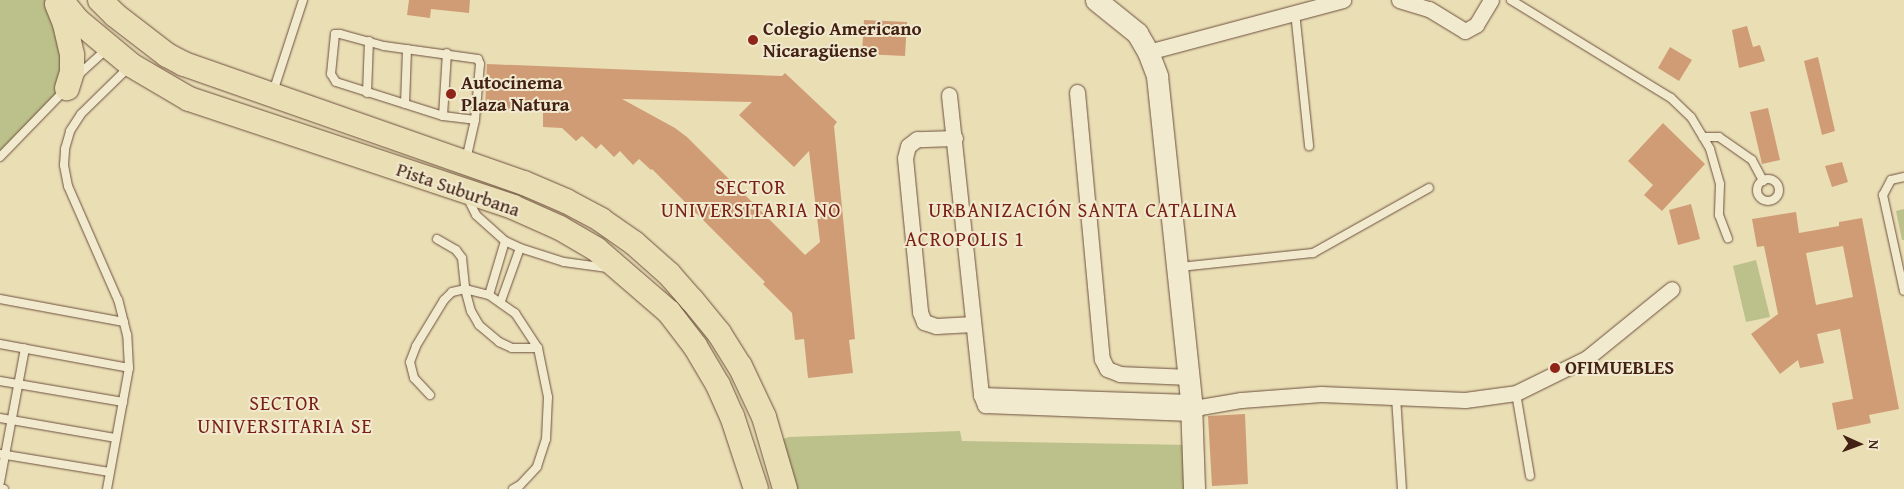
<!DOCTYPE html>
<html>
<head>
<meta charset="utf-8">
<style>
  body { margin:0 }
  #map { position:relative; width:1904px; height:489px; overflow:hidden; background:#eadeb5; font-family:"Gentium Book Plus",serif }
  div>[style] { position:absolute }
  [style*='--x'] { left:calc(var(--x)*1px); top:calc(var(--y)*1px); width:calc(var(--w)*1px); rotate:calc(var(--a)*1deg) }
  .green>* { inset:0; background:#bcc08a }
  .building>* { inset:0; background:#d09c76 }
  .roads { filter:drop-shadow(0 0 1px #6d503d) drop-shadow(0 0 1px #6d503d) }
  .lane>* { height:8px; margin:-4px; padding:0 4px; transform-origin:4px; border-radius:4px; background:#f1eacf }
  .lane>.ring { margin:-4px; padding:0; box-sizing:content-box; background:none; border:8px solid #f1eacf; border-radius:50% }
  .street>* { height:15px; margin:-7.5px; padding:0 7.5px; transform-origin:7.5px; border-radius:7.5px; background:#f1eacf }
  .secondary>* { height:21px; margin:-10.5px; padding:0 10.5px; transform-origin:10.5px; border-radius:10.5px; background:#f1eacf }
  .primary>* { height:24px; margin:-12px; padding:0 12px; transform-origin:12px; border-radius:12px; background:#eadeb5 }
  .dots>* { width:14px; height:14px; translate:-50% -50%; box-sizing:border-box; border:2px solid #f1eacf; border-radius:50% }
  span { translate:-50% -50%; white-space:nowrap; text-align:center; line-height:1.15; -webkit-text-stroke:4px #f1eacf; paint-order:stroke }
  .poi-label { font-size:19px; color:#432115; font-weight:700 }
  .left { translate:0 -50%; text-align:left }
  .street-label { font-size:19px; color:#432115 }
  .neighbourhood-label { font-size:20px; color:#7a1f14; letter-spacing:1px }
  .north { position:absolute; left:1834px; top:419px; width:50px; height:50px; -webkit-text-stroke:4px #f1eacf; paint-order:stroke; rotate:92deg; font-size:14px; font-weight:700; line-height:20px; text-align:center; color:#432115 }
  .north::after { content:''; display:block; margin:auto; width:18px; height:22px; background:#432115; clip-path:polygon(50% 0,100% 100%,50% 72%,0 100%) }
</style>
</head>
<body>
<div id="map">
  <div class="green">
    <div style="clip-path:polygon(0 0,61px 0,77px 20px,85px 67px,0 157px)"></div>
    <div style="clip-path:polygon(1904px 209px,1904px 240px,1902px 240px,1896px 211px)"></div>
    <div style="clip-path:polygon(1756px 260px,1770px 317px,1746px 322px,1733px 266px)"></div>
    <div style="clip-path:polygon(960px 431px,962px 441px,1193px 445px,1194px 489px,785px 489px,772px 443px,789px 437px)"></div>
  </div>
  <div class="building">
    <div style="clip-path:polygon(409px 0,470px 0,469px 13px,431px 9px,430px 18px,407px 15px)"></div>
    <div style="clip-path:polygon(864px 20px,907px 22px,905px 56px,862px 54px)"></div>
    <div style="clip-path:polygon(1747px 26px,1753px 47px,1760px 45px,1765px 61px,1739px 68px,1732px 30px)"></div>
    <div style="clip-path:polygon(1670px 47px,1692px 60px,1679px 81px,1658px 68px)"></div>
    <div style="clip-path:polygon(1818px 57px,1835px 131px,1822px 135px,1804px 61px)"></div>
    <div style="clip-path:polygon(evenodd,487px 64px,782px 76px,785px 73px,837px 122px,834px 126px,855px 339px,849px 340px,853px 373px,808px 378px,804px 339px,795px 340px,792px 313px,763px 284px,765px 282px,652px 169px,651px 170px,639px 159px,633px 165px,620px 151px,614px 157px,601px 144px,596px 149px,582px 136px,576px 141px,562px 128px,543px 127px,543px 111px,485px 109px,487px 64px,622px 99px,752px 102px,739px 115px,794px 167px,809px 151px,820px 242px,805px 255px,687px 137px,675px 128px,622px 99px)"></div>
    <div style="clip-path:polygon(1768px 108px,1780px 160px,1762px 164px,1750px 112px)"></div>
    <div style="clip-path:polygon(1663px 123px,1705px 164px,1662px 211px,1644px 195px,1653px 185px,1628px 161px)"></div>
    <div style="clip-path:polygon(1842px 162px,1848px 182px,1832px 187px,1825px 166px)"></div>
    <div style="clip-path:polygon(1691px 204px,1700px 239px,1678px 245px,1669px 210px)"></div>
    <div style="clip-path:polygon(evenodd,1796px 212px,1799px 233px,1839px 226px,1839px 222px,1862px 218px,1899px 409px,1869px 415px,1871px 423px,1837px 430px,1832px 403px,1853px 399px,1840px 329px,1817px 334px,1824px 363px,1800px 368px,1798px 360px,1780px 374px,1751px 334px,1778px 314px,1764px 246px,1757px 247px,1752px 219px,1796px 212px,1843px 246px,1853px 297px,1816px 305px,1806px 253px,1843px 246px)"></div>
    <div style="clip-path:polygon(1245px 414px,1248px 484px,1212px 486px,1208px 416px)"></div>
  </div>
  <div class="roads">
    <div class="lane">
      <div style="--x:1511;--y:0;--w:188;--a:31.5"></div>
      <div style="--x:1671;--y:98;--w:28;--a:44"></div>
      <div style="--x:1691;--y:117;--w:37;--a:59"></div>
      <div style="--x:1710;--y:149;--w:36;--a:74"></div>
      <div style="--x:1720;--y:184;--w:31;--a:92"></div>
      <div style="--x:1719;--y:215;--w:25;--a:69"></div>
      <div style="--x:1295;--y:12;--w:135;--a:84"></div>
      <div style="--x:77;--y:76;--w:42;--a:-42.1"></div>
      <div style="--x:273;--y:92;--w:97;--a:-71.9"></div>
      <div style="--x:367;--y:93;--w:52;--a:-87.8"></div>
      <div style="--x:405;--y:104;--w:55;--a:-87.9"></div>
      <div style="--x:443;--y:116;--w:63;--a:-86.4"></div>
      <div style="--x:1703;--y:137;--w:16;--a:0"></div>
      <div style="--x:1719;--y:137;--w:40;--a:34.9"></div>
      <div style="--x:1752;--y:160;--w:24;--a:62"></div>
      <div style="--x:0;--y:157;--w:93;--a:-45.9"></div>
      <div style="--x:466;--y:160;--w:41;--a:-77.3"></div>
      <div style="--x:475;--y:120;--w:56;--a:-84.9"></div>
      <div style="--x:480;--y:64;--w:5;--a:-112"></div>
      <div style="--x:478;--y:59;--w:95;--a:-172.1"></div>
      <div style="--x:384;--y:46;--w:46;--a:-164.7"></div>
      <div style="--x:340;--y:34;--w:5;--a:180"></div>
      <div style="--x:335;--y:34;--w:40;--a:95.7"></div>
      <div style="--x:331;--y:74;--w:9;--a:58"></div>
      <div style="--x:336;--y:82;--w:112;--a:17.6"></div>
      <div style="--x:443;--y:116;--w:32;--a:7"></div>
      <div style="--x:1904;--y:177;--w:13;--a:167"></div>
      <div style="--x:1891;--y:180;--w:17;--a:118"></div>
      <div style="--x:1883;--y:195;--w:98;--a:77.7"></div>
      <div class="ring" style="left:1757px;top:179px;width:14px;height:14px"></div>
      <div style="--x:467;--y:197;--w:20;--a:63"></div>
      <div style="--x:476;--y:215;--w:39;--a:42"></div>
      <div style="--x:505;--y:241;--w:17;--a:25"></div>
      <div style="--x:520;--y:248;--w:46;--a:17.7"></div>
      <div style="--x:564;--y:262;--w:44;--a:7.8"></div>
      <div style="--x:437;--y:239;--w:22;--a:30"></div>
      <div style="--x:456;--y:250;--w:10;--a:53"></div>
      <div style="--x:462;--y:258;--w:31;--a:84"></div>
      <div style="--x:465;--y:289;--w:23;--a:75"></div>
      <div style="--x:471;--y:311;--w:16;--a:60"></div>
      <div style="--x:479;--y:325;--w:26;--a:40"></div>
      <div style="--x:499;--y:342;--w:14;--a:25"></div>
      <div style="--x:512;--y:348;--w:26;--a:0"></div>
      <div style="--x:1179;--y:267;--w:135;--a:-6"></div>
      <div style="--x:1313;--y:253;--w:133;--a:-29.3"></div>
      <div style="--x:489;--y:295;--w:56;--a:-73.5"></div>
      <div style="--x:0;--y:299;--w:126;--a:10.5"></div>
      <div style="--x:501;--y:301;--w:56;--a:-70.3"></div>
      <div style="--x:0;--y:344;--w:131;--a:10.5"></div>
      <div style="--x:0;--y:381;--w:125;--a:9.7"></div>
      <div style="--x:1516;--y:393;--w:84;--a:80.4"></div>
      <div style="--x:430;--y:395;--w:23;--a:-133"></div>
      <div style="--x:414;--y:378;--w:16;--a:-104"></div>
      <div style="--x:410;--y:362;--w:17;--a:-69"></div>
      <div style="--x:416;--y:346;--w:54;--a:-58.7"></div>
      <div style="--x:444;--y:300;--w:11;--a:-45"></div>
      <div style="--x:452;--y:292;--w:13;--a:-13"></div>
      <div style="--x:465;--y:289;--w:25;--a:14"></div>
      <div style="--x:489;--y:295;--w:32;--a:35"></div>
      <div style="--x:515;--y:313;--w:42;--a:56.7"></div>
      <div style="--x:538;--y:348;--w:50;--a:78.5"></div>
      <div style="--x:548;--y:397;--w:42;--a:92.7"></div>
      <div style="--x:546;--y:439;--w:29;--a:108"></div>
      <div style="--x:537;--y:467;--w:25;--a:133"></div>
      <div style="--x:520;--y:485;--w:8;--a:150"></div>
      <div style="--x:1396;--y:397;--w:92;--a:86.3"></div>
      <div style="--x:0;--y:418;--w:118;--a:9.8"></div>
      <div style="--x:0;--y:454;--w:111;--a:9.3"></div>
      <div style="--x:0;--y:482;--w:136;--a:-79.4"></div>
      <div style="--x:0;--y:488;--w:4;--a:14"></div>
      <div style="--x:107;--y:489;--w:123;--a:-79.7"></div>
      <div style="--x:129;--y:368;--w:33;--a:-93"></div>
      <div style="--x:127;--y:335;--w:36;--a:-104"></div>
      <div style="--x:118;--y:300;--w:124;--a:-113.7"></div>
      <div style="--x:68;--y:186;--w:21;--a:-101"></div>
      <div style="--x:64;--y:165;--w:16;--a:-86"></div>
      <div style="--x:65;--y:149;--w:19;--a:-74"></div>
      <div style="--x:70;--y:131;--w:20;--a:-57"></div>
      <div style="--x:81;--y:114;--w:67;--a:-44.4"></div>
    </div>
    <div class="street">
      <div style="--x:1399;--y:0;--w:31;--a:17"></div>
      <div style="--x:1429;--y:9;--w:42;--a:31.4"></div>
      <div style="--x:1465;--y:31;--w:13;--a:-29"></div>
      <div style="--x:1476;--y:25;--w:29;--a:-59"></div>
      <div style="--x:1148;--y:52;--w:202;--a:-14.9"></div>
      <div style="--x:1077;--y:92;--w:268;--a:84.7"></div>
      <div style="--x:1102;--y:359;--w:11;--a:63"></div>
      <div style="--x:1107;--y:369;--w:14;--a:21"></div>
      <div style="--x:1120;--y:374;--w:68;--a:2.5"></div>
      <div style="--x:949;--y:95;--w:302;--a:83.9"></div>
      <div style="--x:981;--y:395;--w:11;--a:68"></div>
      <div style="--x:985;--y:405;--w:206;--a:2.2"></div>
      <div style="--x:1191;--y:413;--w:11;--a:-34"></div>
      <div style="--x:1200;--y:407;--w:42;--a:-9.7"></div>
      <div style="--x:1241;--y:400;--w:80;--a:-4.3"></div>
      <div style="--x:1321;--y:394;--w:144;--a:2.4"></div>
      <div style="--x:1465;--y:400;--w:51;--a:-7.8"></div>
      <div style="--x:1516;--y:393;--w:79;--a:-26.2"></div>
      <div style="--x:1587;--y:358;--w:109;--a:-39.1"></div>
      <div style="--x:955;--y:138;--w:38;--a:178"></div>
      <div style="--x:917;--y:139;--w:11;--a:142"></div>
      <div style="--x:908;--y:146;--w:12;--a:104"></div>
      <div style="--x:905;--y:158;--w:155;--a:84.4"></div>
      <div style="--x:920;--y:312;--w:11;--a:68"></div>
      <div style="--x:924;--y:322;--w:13;--a:18"></div>
      <div style="--x:936;--y:326;--w:37;--a:-3"></div>
      <div style="--x:981;--y:395;--w:210;--a:1.9"></div>
      <div style="--x:1191;--y:402;--w:8;--a:30"></div>
    </div>
    <div class="secondary">
      <div style="--x:1096;--y:0;--w:53;--a:38.8"></div>
      <div style="--x:1137;--y:33;--w:22;--a:60"></div>
      <div style="--x:1148;--y:52;--w:26;--a:69"></div>
      <div style="--x:1157;--y:76;--w:328;--a:84"></div>
      <div style="--x:1191;--y:402;--w:87;--a:88"></div>
    </div>
    <div class="primary">
      <div style="--x:61;--y:0;--w:26;--a:51"></div>
      <div style="--x:77;--y:20;--w:70;--a:39.8"></div>
      <div style="--x:131;--y:65;--w:67;--a:30.4"></div>
      <div style="--x:189;--y:99;--w:342;--a:18.4"></div>
      <div style="--x:513;--y:207;--w:51;--a:24.1"></div>
      <div style="--x:560;--y:228;--w:42;--a:30.3"></div>
      <div style="--x:596;--y:249;--w:96;--a:40.8"></div>
      <div style="--x:669;--y:312;--w:43;--a:52.6"></div>
      <div style="--x:695;--y:346;--w:45;--a:59.5"></div>
      <div style="--x:718;--y:385;--w:34;--a:66"></div>
      <div style="--x:732;--y:416;--w:77;--a:71.8"></div>
      <div style="--x:100;--y:0;--w:21;--a:45"></div>
      <div style="--x:115;--y:15;--w:66;--a:37.6"></div>
      <div style="--x:167;--y:55;--w:19;--a:28"></div>
      <div style="--x:184;--y:64;--w:360;--a:19.3"></div>
      <div style="--x:524;--y:183;--w:46;--a:23.2"></div>
      <div style="--x:566;--y:201;--w:40;--a:28"></div>
      <div style="--x:601;--y:220;--w:40;--a:34.9"></div>
      <div style="--x:634;--y:243;--w:47;--a:41.5"></div>
      <div style="--x:669;--y:274;--w:35;--a:49"></div>
      <div style="--x:692;--y:300;--w:43;--a:50.7"></div>
      <div style="--x:719;--y:333;--w:39;--a:58"></div>
      <div style="--x:740;--y:366;--w:56;--a:64.8"></div>
      <div style="--x:764;--y:417;--w:75;--a:73.7"></div>
      <div style="--x:57;--y:4;--w:22;--a:68"></div>
      <div style="--x:65;--y:24;--w:32;--a:77"></div>
      <div style="--x:72;--y:55;--w:17;--a:90"></div>
      <div style="--x:72;--y:72;--w:17;--a:107"></div>
    </div>
  </div>
  <div class="dots">
    <div style="left:753px;top:40px;background:#8f2418"></div>
    <div style="left:451px;top:94px;background:#8f2418"></div>
    <div style="left:1555px;top:368px;background:#8f2418"></div>
  </div>
  <div class="poi-label">
    <span class="left" style="left:763px;top:40px">Colegio Americano<br>Nicaragüense</span>
    <span class="left" style="left:461px;top:94px">Autocinema<br>Plaza Natura</span>
    <span class="left" style="left:1565px;top:368px">OFIMUEBLES</span>
  </div>
  <div class="street-label">
    <span style="left:458px;top:190px;rotate:19deg">Pista Suburbana</span>
  </div>
  <div class="neighbourhood-label">
    <span style="left:751px;top:198px">SECTOR<br>UNIVERSITARIA NO</span>
    <span style="left:1083px;top:209px">URBANIZACIÓN SANTA CATALINA</span>
    <span style="left:965px;top:238px">ACROPOLIS 1</span>
    <span style="left:285px;top:414px">SECTOR<br>UNIVERSITARIA SE</span>
  </div>
  <div class="north">N</div>
</div>
</body>
</html>
